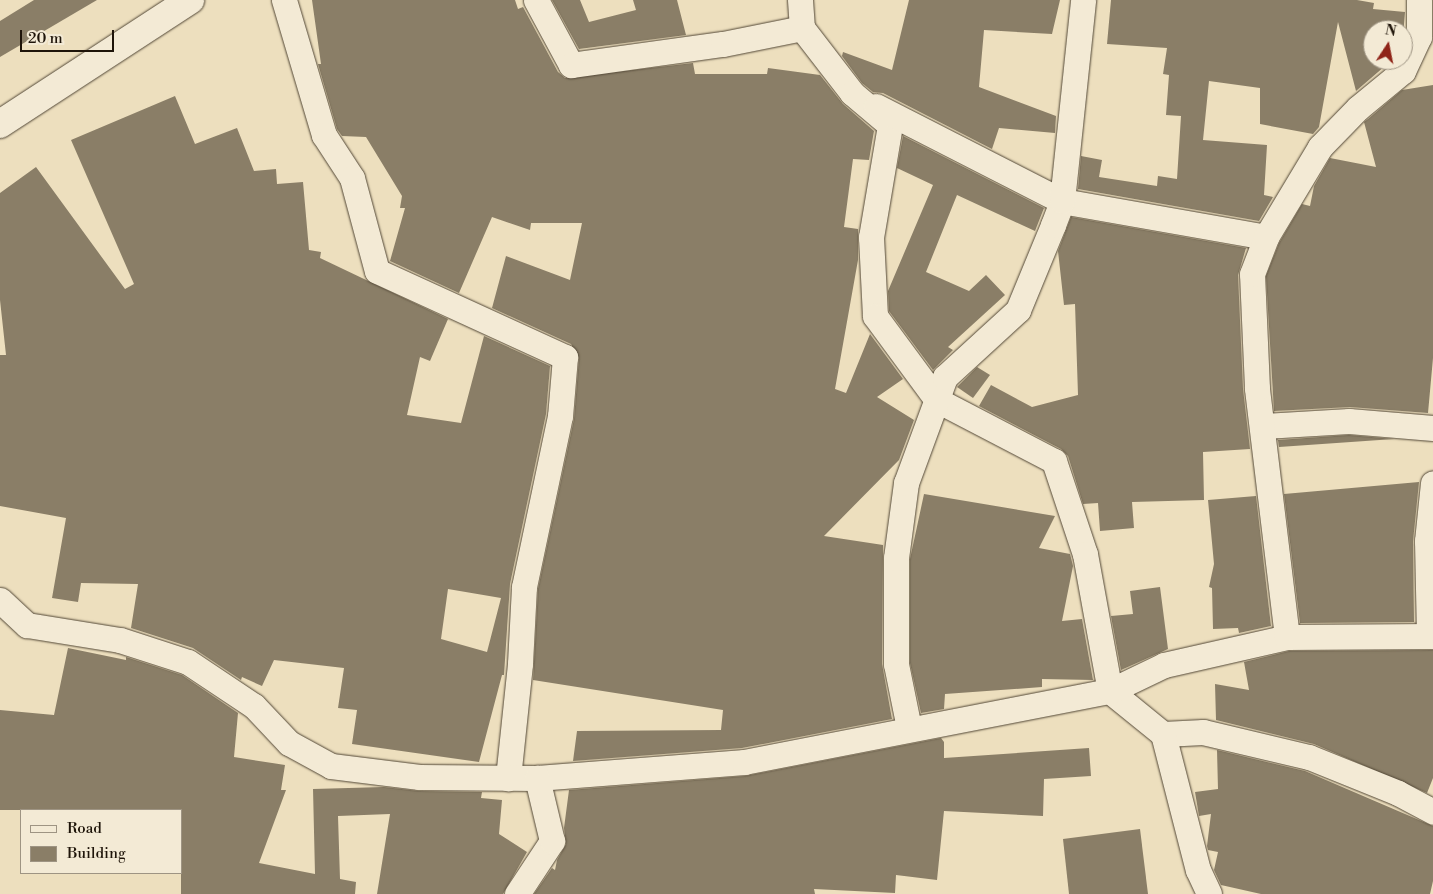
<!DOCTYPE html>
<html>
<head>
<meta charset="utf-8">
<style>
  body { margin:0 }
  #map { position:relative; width:1433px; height:894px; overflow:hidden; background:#eddfbe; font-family:"Libre Bodoni",serif }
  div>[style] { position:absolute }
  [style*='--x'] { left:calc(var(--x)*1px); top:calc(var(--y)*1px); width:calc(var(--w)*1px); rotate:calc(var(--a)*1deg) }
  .building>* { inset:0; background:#8a7e67 }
  .roads { filter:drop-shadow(0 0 1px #524736) drop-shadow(0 0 1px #524736) }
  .minor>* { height:25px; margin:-12.5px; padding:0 12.5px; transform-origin:12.5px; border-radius:12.5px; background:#f3ead5 }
  .tertiary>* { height:28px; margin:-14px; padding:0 14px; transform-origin:14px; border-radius:14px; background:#f3ead5 }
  span { translate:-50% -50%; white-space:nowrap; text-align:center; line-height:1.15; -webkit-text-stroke:4px #f3ead5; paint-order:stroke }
  .legend { position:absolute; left:20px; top:809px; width:162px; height:65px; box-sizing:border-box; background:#f3ead5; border:1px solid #9e9483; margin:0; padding:6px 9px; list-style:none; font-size:15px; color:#1e1409 }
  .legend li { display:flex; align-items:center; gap:10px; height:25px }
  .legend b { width:25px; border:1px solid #9e9483 }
  .north { position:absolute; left:1363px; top:20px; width:50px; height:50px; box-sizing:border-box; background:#f3ead5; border:1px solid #9e9483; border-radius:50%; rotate:11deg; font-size:14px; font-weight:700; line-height:20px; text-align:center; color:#1e1409 }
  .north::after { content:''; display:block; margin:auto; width:18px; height:22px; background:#8f2418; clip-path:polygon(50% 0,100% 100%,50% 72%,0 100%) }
  .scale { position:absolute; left:20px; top:30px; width:94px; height:22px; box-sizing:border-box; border:2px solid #1e1409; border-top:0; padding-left:6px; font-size:15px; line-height:18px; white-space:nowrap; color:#1e1409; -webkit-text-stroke:4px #f3ead5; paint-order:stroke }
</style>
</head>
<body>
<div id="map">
  <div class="building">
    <div style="clip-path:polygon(34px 0,97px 0,0 57px,0 21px)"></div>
    <div style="clip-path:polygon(312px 0,515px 0,518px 9px,523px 7px,558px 72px,565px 78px,693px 63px,695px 74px,767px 74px,768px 68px,820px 75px,843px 104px,874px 131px,869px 160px,853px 159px,844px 227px,858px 229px,858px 260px,835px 389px,846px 393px,870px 334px,903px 379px,877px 397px,914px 420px,899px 460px,824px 536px,883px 545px,882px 664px,892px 719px,742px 748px,573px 761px,577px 731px,721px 730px,723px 710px,533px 680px,538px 589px,574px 419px,579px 358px,571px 344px,492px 308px,506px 256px,570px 280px,582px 223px,531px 223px,530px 230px,492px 217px,459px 293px,390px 261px,405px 208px,400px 208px,402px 196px,366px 137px,342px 136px,337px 129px,318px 64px,321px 64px)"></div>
    <div style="clip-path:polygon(552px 0,580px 0,589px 22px,636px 10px,633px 0,677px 0,686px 35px,579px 49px)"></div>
    <div style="clip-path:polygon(909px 0,1060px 0,1052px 34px,984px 30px,979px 87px,1056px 116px,1055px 133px,999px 128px,992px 149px,883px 93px,873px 92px,862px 83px,842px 56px,843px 52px,892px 70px)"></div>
    <div style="clip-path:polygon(1111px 0,1357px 0,1374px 3px,1373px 9px,1405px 12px,1403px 36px,1403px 30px,1373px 30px,1373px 60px,1392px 60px,1356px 91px,1338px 22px,1319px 127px,1313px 134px,1260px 124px,1260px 88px,1209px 81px,1203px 140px,1267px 145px,1264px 195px,1273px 197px,1259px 221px,1078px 189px,1081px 156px,1102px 160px,1099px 177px,1157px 186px,1158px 176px,1177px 179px,1181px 116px,1166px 115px,1169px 75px,1163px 74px,1167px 48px,1107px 44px)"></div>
    <div style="clip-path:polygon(1433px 85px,1433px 358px,1428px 413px,1350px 407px,1274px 411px,1266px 276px,1279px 243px,1302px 204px,1310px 206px,1314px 186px,1330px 158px,1376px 167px,1364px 122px,1368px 119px,1402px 90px)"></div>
    <div style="clip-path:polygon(evenodd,175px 96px,195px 144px,237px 128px,254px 171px,276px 169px,277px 184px,303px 182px,309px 250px,321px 252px,320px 258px,448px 319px,430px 361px,420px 357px,407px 415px,461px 423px,484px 336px,550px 366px,546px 414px,510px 584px,504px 675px,502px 675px,479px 762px,352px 744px,357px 710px,338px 708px,344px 668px,274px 660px,262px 686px,242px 677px,241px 680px,193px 648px,131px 628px,138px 584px,81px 583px,78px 602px,52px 598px,66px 518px,0 506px,0 355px,6px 355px,0 300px,0 193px,36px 167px,125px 289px,134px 284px,71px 140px,175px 96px,448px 589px,501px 598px,487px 652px,441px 639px,448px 589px)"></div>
    <div style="clip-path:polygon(903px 136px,1044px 208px,1035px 231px,957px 195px,926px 272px,969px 291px,986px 275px,1005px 295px,948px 347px,953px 350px,933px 370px,889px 311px,888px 291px,933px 185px,897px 168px)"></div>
    <div style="clip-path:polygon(1071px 217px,1246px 248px,1238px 275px,1243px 389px,1250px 449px,1203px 452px,1204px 500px,1132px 502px,1134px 528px,1100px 531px,1098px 503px,1083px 504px,1068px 456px,1061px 449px,979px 406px,991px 385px,1032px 407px,1078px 395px,1075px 304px,1064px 305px,1058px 251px)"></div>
    <div style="clip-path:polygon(977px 367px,990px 375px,973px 398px,957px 387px)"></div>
    <div style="clip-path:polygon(1349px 435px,1394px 439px,1279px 447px,1278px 440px)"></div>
    <div style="clip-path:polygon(1419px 482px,1413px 541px,1414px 622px,1300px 623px,1284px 494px)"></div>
    <div style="clip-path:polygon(924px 494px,1055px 516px,1039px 548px,1070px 554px,1073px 566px,1062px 621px,1082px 619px,1093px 680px,1042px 679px,1042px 687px,945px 694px,944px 709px,921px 713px,910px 663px,910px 559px)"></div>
    <div style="clip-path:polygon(1256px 496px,1271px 626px,1239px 633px,1238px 628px,1213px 629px,1212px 588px,1209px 587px,1214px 564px,1208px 500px)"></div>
    <div style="clip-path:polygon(1160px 587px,1168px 649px,1121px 670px,1111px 616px,1133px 614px,1130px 591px)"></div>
    <div style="clip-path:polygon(68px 648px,126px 660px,126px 657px,182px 675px,238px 713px,234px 757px,285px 765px,281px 790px,286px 790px,259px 863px,315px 874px,313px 789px,384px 787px,419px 791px,482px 792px,481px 798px,502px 800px,499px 834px,527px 852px,503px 894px,377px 894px,390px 814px,338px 816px,340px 879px,356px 882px,355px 894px,181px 894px,181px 810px,0 810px,0 710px,54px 715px)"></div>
    <div style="clip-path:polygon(1433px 650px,1433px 778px,1427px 793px,1314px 744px,1216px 720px,1215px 684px,1249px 690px,1244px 662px,1289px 651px)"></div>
    <div style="clip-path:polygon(941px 738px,944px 742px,944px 758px,1089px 748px,1091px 776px,1044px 779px,1043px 816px,944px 811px,937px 880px,896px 875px,895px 893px,814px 889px,815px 894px,534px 894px,552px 868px,555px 870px,557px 860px,566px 844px,564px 828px,569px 790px,745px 776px)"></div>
    <div style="clip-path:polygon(1217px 750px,1305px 771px,1433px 826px,1433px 881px,1430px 894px,1261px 894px,1221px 885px,1214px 870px,1218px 852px,1208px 850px,1207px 846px,1211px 814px,1199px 816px,1195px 792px,1218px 789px)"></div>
    <div style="clip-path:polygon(1140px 829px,1148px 894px,1069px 894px,1063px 839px)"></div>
  </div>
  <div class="roads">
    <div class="minor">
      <div style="--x:284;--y:0;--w:141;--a:73.5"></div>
      <div style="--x:324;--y:135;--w:51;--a:56.9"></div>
      <div style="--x:352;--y:178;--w:96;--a:75"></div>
      <div style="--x:377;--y:271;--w:207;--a:24.6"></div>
      <div style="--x:565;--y:357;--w:59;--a:94.8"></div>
      <div style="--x:560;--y:416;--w:175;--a:101.9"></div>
      <div style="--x:524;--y:587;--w:77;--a:93"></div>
      <div style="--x:520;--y:664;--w:115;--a:96"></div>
      <div style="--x:536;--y:0;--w:74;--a:61.7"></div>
      <div style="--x:571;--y:65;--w:153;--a:-7.9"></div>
      <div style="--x:723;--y:44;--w:81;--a:-11.4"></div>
      <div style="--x:802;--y:28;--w:82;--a:52.4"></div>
      <div style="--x:852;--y:93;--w:50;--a:40.1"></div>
      <div style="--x:890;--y:125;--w:114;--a:99.6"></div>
      <div style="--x:871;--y:237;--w:79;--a:87.1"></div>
      <div style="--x:875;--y:316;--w:104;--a:53.6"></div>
      <div style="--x:937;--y:400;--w:132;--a:27.5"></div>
      <div style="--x:1054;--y:461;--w:98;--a:71.6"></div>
      <div style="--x:1085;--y:554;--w:139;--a:79.7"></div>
      <div style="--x:1110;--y:691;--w:68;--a:39.1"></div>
      <div style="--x:1163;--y:734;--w:40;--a:-2.9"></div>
      <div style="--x:1203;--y:732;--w:109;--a:13.3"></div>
      <div style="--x:1309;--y:757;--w:96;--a:22"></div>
      <div style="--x:1398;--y:793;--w:40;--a:28"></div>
      <div style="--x:800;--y:0;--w:28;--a:86"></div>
      <div style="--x:876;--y:106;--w:209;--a:27.1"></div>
      <div style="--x:1062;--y:201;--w:207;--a:10"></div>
      <div style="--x:1264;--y:426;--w:85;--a:-3.4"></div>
      <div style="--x:1349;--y:421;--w:84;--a:4.8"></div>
      <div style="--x:0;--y:600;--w:37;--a:43"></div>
      <div style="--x:27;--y:625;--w:94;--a:9.2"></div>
      <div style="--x:120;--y:640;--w:71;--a:17.9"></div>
      <div style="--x:188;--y:662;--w:79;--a:33.7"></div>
      <div style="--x:254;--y:706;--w:51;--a:46.6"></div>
      <div style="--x:289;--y:743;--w:48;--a:28.7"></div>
      <div style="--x:331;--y:766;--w:89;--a:7.1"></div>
      <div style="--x:419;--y:777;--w:118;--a:0.5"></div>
      <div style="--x:537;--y:778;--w:208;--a:-4.4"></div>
      <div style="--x:744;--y:762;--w:373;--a:-11"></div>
      <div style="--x:1110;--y:691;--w:60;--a:-25.7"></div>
      <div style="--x:1164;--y:665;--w:126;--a:-12.8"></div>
      <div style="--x:1287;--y:637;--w:146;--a:-0.4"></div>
      <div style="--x:1429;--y:636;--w:95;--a:-91.2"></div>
      <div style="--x:1427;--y:541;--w:58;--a:-84.1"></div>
      <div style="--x:1287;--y:637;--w:251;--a:-96.9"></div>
      <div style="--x:1257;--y:388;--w:114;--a:-92.5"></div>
      <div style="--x:1252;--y:274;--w:40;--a:-69"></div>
      <div style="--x:1266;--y:237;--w:105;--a:-59"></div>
      <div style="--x:1320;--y:147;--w:54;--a:-45.7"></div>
      <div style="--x:1358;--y:108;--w:58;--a:-39.4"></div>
      <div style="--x:1403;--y:71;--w:38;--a:-65"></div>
      <div style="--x:1419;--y:37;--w:37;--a:-90"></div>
      <div style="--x:909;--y:728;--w:65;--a:-101.5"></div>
      <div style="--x:896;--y:664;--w:106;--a:-90"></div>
      <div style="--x:896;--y:558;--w:76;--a:-82.4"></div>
      <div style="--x:906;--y:483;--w:113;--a:-69.8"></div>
      <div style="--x:945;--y:377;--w:99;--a:-42.5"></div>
      <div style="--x:1018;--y:310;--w:92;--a:-67.6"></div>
      <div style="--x:1053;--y:225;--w:26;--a:-69"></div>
      <div style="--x:1062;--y:201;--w:202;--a:-84"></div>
      <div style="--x:1163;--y:734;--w:140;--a:75.6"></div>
      <div style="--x:1198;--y:870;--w:26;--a:65"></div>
      <div style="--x:517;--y:894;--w:64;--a:-56.6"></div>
      <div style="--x:552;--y:841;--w:65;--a:-103.4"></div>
    </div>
    <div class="tertiary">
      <div style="--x:0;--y:124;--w:227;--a:-33.1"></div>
    </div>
  </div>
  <ul class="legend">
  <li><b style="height:6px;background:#f3ead5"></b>Road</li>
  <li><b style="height:14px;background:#8a7e67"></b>Building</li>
  </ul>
  <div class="north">N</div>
  <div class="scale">20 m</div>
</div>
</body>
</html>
